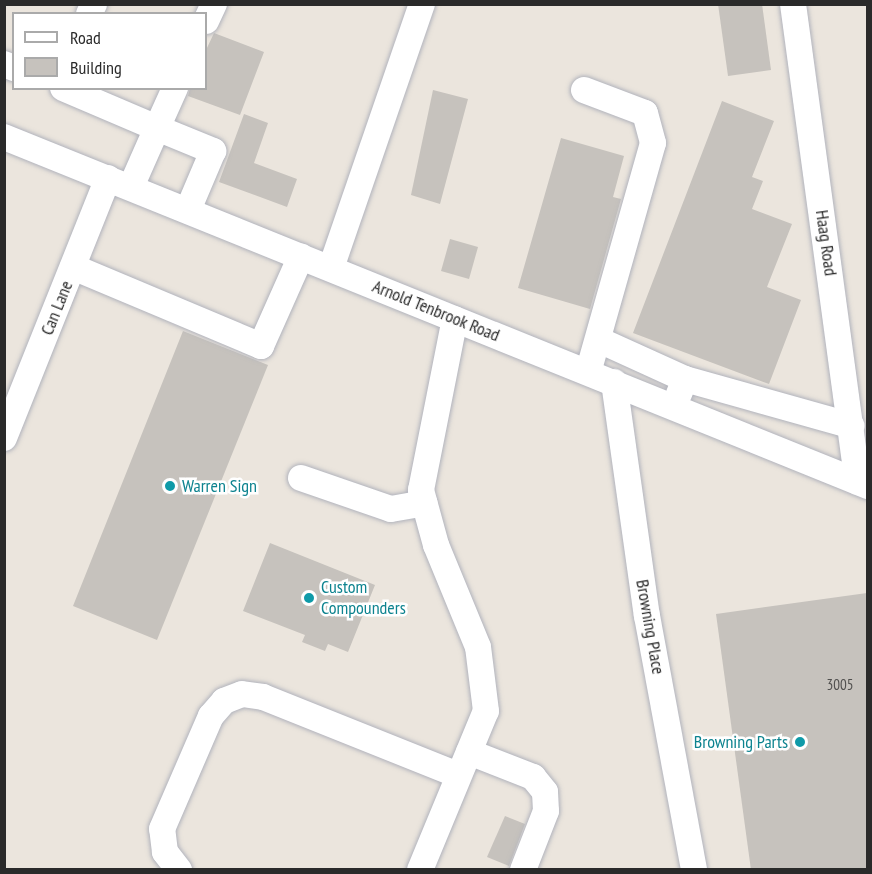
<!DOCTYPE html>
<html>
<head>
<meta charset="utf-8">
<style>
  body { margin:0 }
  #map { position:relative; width:872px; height:874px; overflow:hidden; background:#ebe5dd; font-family:"PT Sans Narrow",sans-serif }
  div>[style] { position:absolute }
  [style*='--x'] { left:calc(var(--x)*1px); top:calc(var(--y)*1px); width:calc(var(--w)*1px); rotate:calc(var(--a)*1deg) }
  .building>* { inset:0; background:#c6c2bd }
  .roads { filter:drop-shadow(0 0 2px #b1b3bc) drop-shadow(0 0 2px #b1b3bc) }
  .minor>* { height:26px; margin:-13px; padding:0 13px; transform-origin:13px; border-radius:13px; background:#fff }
  .dots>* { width:16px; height:16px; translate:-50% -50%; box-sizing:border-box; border:3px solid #fff; border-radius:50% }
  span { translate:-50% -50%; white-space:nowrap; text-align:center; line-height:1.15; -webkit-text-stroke:5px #fff; paint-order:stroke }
  .number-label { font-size:15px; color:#51504f }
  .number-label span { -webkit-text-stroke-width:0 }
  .street-label { font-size:18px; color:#2a2a2a }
  .culture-label { font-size:18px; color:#0d838f }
  .left { translate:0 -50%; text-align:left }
  .right { translate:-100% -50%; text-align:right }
  .frame { position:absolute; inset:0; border:6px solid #2a2a2a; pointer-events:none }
  .legend { position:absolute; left:12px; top:12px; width:195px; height:78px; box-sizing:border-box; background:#fff; border:2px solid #aaa; margin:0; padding:8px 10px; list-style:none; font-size:18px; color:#2a2a2a }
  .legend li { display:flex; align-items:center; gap:12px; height:30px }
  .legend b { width:30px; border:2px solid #aaa }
</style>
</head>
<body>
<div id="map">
  <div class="building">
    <div style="clip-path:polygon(718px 4px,762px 4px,771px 70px,728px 76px)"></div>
    <div style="clip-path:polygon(214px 33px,264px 52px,240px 115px,188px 96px,190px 88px,206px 88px,206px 50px)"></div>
    <div style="clip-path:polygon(433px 90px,468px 99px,440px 204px,411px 195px)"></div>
    <div style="clip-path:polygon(722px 101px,774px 121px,752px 177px,763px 181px,752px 209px,792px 224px,767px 287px,801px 300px,769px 384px,633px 333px)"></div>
    <div style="clip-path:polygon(244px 114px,268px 123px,254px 163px,297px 179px,287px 207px,219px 182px)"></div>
    <div style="clip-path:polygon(561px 138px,624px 156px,613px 197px,621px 199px,590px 309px,518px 288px)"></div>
    <div style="clip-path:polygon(450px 239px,478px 247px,469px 279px,441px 271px)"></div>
    <div style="clip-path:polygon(183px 331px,268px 365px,157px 640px,73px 606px)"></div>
    <div style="clip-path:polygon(270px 543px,375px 585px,348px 652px,328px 644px,325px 651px,302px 642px,305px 635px,243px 611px)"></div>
    <div style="clip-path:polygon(867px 593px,867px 870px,751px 870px,716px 614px)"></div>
    <div style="clip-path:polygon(505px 816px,525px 824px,509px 866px,487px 857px)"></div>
  </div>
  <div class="roads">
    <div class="minor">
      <div style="--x:793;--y:4;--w:482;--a:82.3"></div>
      <div style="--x:89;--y:14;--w:11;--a:-63"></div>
      <div style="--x:206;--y:21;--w:19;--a:-65"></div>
      <div style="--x:4;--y:64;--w:11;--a:22"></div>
      <div style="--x:63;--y:88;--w:102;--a:23.1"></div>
      <div style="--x:157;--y:128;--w:64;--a:113.8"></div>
      <div style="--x:175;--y:88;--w:44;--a:114.2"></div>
      <div style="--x:157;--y:128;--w:61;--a:22.3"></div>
      <div style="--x:213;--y:151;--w:64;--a:113"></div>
      <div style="--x:584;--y:90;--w:65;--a:20.7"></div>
      <div style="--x:645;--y:113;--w:31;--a:75"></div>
      <div style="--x:653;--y:143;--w:238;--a:105.8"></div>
      <div style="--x:4;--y:137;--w:932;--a:22"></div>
      <div style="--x:73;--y:267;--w:204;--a:22.8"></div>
      <div style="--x:261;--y:346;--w:98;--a:-66"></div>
      <div style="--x:331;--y:268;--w:279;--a:-71"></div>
      <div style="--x:599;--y:340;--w:94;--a:24.4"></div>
      <div style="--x:685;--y:379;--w:16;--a:112"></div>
      <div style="--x:685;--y:379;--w:173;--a:15.7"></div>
      <div style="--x:614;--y:382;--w:236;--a:82"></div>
      <div style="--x:647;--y:616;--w:258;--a:79.5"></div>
      <div style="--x:4;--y:438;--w:280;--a:-68.2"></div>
      <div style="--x:301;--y:478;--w:95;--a:19"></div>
      <div style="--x:391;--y:509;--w:34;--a:-10"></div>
      <div style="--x:469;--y:752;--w:69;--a:21.3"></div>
      <div style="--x:533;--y:777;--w:19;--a:51"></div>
      <div style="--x:545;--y:792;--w:19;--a:87"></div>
      <div style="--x:546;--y:811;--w:63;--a:111.3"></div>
      <div style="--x:179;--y:870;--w:23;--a:-128"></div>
      <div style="--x:165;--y:852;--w:23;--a:-97"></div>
      <div style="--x:162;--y:829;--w:123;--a:-66.6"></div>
      <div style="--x:211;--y:716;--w:20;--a:-49"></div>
      <div style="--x:224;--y:701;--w:19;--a:-21"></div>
      <div style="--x:242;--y:694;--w:21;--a:8"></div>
      <div style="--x:263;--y:697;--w:208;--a:21.8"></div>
      <div style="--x:420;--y:870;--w:172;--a:-67.5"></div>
      <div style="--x:486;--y:711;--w:64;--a:-97.1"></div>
      <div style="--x:478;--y:647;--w:110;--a:-112.4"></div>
      <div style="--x:436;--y:545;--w:57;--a:-105.3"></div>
      <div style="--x:421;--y:490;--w:174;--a:-78.8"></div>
    </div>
  </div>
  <div class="dots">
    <div style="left:170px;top:486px;background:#0f9aa8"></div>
    <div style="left:309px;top:598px;background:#0f9aa8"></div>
    <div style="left:800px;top:742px;background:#0f9aa8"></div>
  </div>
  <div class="number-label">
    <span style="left:840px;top:685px">3005</span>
  </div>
  <div class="street-label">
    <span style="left:826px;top:243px;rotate:82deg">Haag Road</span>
    <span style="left:57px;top:308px;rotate:-68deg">Can Lane</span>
    <span style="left:436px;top:311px;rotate:22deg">Arnold Tenbrook Road</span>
    <span style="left:650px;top:627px;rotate:80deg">Browning Place</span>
  </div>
  <div class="culture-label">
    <span class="left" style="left:182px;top:486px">Warren Sign</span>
    <span class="left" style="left:321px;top:598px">Custom<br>Compounders</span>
    <span class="right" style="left:788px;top:742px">Browning Parts</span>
  </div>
  <div class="frame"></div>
  <ul class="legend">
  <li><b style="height:8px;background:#fff"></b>Road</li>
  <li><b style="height:16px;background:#c6c2bd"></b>Building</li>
  </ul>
</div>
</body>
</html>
